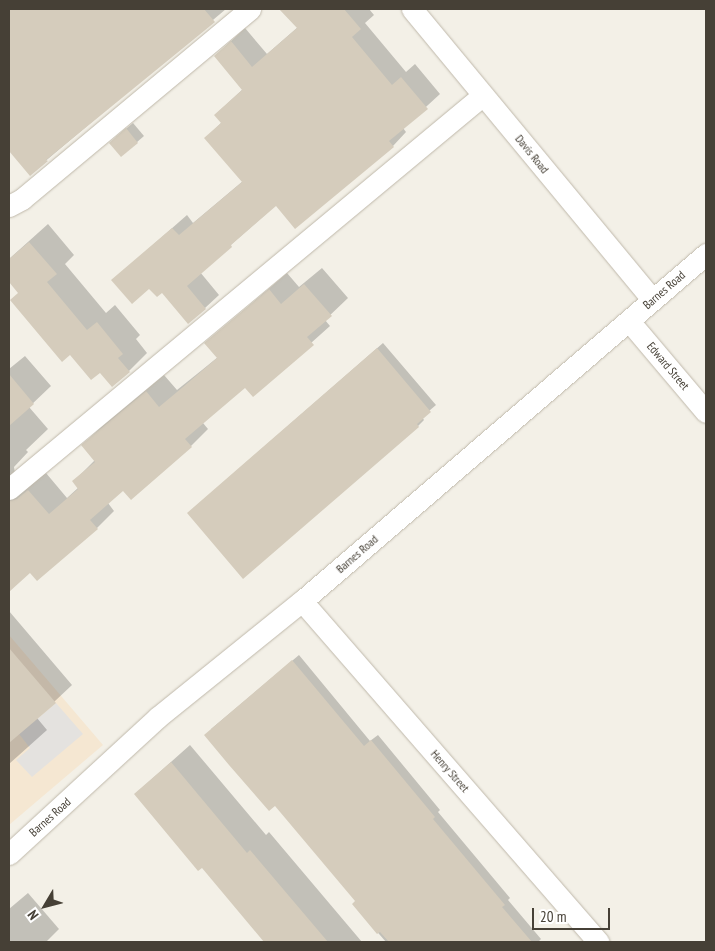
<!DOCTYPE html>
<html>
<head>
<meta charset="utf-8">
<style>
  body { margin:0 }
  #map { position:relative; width:715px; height:951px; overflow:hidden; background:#f3f0e7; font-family:"PT Sans Narrow",sans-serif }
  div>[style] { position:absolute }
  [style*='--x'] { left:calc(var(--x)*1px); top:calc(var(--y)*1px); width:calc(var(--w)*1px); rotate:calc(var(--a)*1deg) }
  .commercial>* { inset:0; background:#f5e7d2 }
  .parking>* { inset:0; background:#e4e2df }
  .shadow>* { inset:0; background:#0003 }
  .building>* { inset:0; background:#d5ccbc }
  .roads { filter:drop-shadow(0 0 1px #bfb8aa) drop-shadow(0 0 1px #bfb8aa) }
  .street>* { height:21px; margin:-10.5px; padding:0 10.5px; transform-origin:10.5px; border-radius:10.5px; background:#fff }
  span { translate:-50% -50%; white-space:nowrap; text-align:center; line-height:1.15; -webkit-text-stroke:4px #fff; paint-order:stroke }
  .street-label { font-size:12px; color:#464036 }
  .frame { position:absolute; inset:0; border:10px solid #464036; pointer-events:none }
  .north { position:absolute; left:20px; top:881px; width:50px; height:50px; -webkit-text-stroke:4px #fff; paint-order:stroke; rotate:233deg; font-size:14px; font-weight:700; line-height:20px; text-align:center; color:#464036 }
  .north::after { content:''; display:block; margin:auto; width:18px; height:22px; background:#464036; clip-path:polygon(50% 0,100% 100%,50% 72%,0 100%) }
  .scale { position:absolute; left:532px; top:908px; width:78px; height:22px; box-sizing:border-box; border:2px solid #464036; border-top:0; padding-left:6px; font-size:15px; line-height:18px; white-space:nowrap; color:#464036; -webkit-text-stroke:4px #fff; paint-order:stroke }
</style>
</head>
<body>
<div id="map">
  <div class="commercial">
    <div style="clip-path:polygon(9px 635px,103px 745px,9px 825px)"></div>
  </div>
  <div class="parking">
    <div style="clip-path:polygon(56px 703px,83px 734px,32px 777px,16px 760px,30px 748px,19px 734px)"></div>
  </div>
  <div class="shadow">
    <div style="clip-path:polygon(23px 9px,226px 9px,30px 174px,10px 150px,9px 152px,9px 20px)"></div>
    <div style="clip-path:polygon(281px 9px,369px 9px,374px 15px,365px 23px,406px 72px,415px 64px,440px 94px,403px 128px,406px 132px,393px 146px,276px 205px,200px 272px,219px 295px,205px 308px,162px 291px,113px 280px,187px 215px,193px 223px,243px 181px,206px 138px,222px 122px,215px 115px,243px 89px,215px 56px,245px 28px,267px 54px,298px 27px)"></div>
    <div style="clip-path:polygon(133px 123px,144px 136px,121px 156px,116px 137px)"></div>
    <div style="clip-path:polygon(48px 224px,74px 255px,65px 264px,106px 313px,115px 305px,140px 335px,136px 339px,147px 353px,129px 371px,100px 371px,9px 280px,9px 259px)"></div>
    <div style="clip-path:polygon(322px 268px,348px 298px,325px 320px,330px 326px,253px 395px,245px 386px,203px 423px,208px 429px,191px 446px,123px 489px,108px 503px,114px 511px,97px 528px,30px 571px,9px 590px,9px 534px,17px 527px,9px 518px,9px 369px,25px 356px,51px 386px,29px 407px,48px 429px,26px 450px,28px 452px,14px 467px,16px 479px,30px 484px,46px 473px,67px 498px,79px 487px,74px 481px,95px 460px,83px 445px,100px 428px,164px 375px,177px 390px,202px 370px,218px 357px,206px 343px,287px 273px,299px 287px)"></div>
    <div style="clip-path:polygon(383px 343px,436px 405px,422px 417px,424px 420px,418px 426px,243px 577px,195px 507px)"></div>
    <div style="clip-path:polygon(9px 611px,72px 685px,37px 718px,47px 730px,9px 764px)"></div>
    <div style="clip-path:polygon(299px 655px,370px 741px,378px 735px,440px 810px,438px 812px,510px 898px,508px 900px,541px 939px,538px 942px,386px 942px,353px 904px,357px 901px,211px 729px)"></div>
    <div style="clip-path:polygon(190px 745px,266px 835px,269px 832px,362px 942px,266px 942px,202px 866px,135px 794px)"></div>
    <div style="clip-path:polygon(28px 893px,59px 929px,46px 942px,9px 942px,9px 909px)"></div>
  </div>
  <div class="building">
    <div style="clip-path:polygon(9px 9px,204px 9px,215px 22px,46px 160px,48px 161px,30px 176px,9px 151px)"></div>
    <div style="clip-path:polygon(279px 9px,344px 9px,361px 29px,352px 37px,392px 85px,401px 77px,428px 109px,389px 141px,394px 147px,295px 229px,276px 206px,231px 245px,232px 247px,187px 286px,206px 309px,188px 324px,162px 293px,157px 297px,149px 289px,132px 304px,111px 280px,172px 228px,179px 235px,242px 182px,204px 138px,221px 123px,214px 115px,242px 90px,214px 56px,231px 41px,252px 67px,297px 28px)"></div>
    <div style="clip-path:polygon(126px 128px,138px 143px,121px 157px,109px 143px)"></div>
    <div style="clip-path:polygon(29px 242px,57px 274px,47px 282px,87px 330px,97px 322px,123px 354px,118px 358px,130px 372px,112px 387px,100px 373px,91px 380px,70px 355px,62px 362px,10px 300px,18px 293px,9px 282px,9px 259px)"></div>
    <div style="clip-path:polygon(304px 284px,332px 316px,307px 337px,314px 345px,253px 397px,245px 388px,185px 439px,192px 447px,131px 500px,123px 491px,90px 520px,98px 529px,37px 581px,30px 573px,9px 592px,9px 501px,17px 499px,28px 490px,49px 514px,78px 489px,72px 481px,95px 462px,81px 445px,146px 391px,159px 407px,183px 387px,217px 358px,204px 343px,269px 289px,281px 304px)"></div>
    <div style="clip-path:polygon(377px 348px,431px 412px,417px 424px,419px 427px,243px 579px,187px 513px)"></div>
    <div style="clip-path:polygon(9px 374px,34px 404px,9px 426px)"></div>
    <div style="clip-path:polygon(9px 648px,56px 703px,9px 743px)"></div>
    <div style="clip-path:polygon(292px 660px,364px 746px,371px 740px,435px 817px,433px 819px,505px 905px,502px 907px,532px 942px,389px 942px,380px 932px,377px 934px,352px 904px,355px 901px,275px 806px,269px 811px,229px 765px,204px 735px)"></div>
    <div style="clip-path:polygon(171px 762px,247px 853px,250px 850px,328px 942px,264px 942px,202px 868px,198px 871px,134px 794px)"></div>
  </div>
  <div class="roads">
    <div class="street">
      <div style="--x:412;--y:9;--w:376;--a:50.4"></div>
      <div style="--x:9;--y:206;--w:15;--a:-28"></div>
      <div style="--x:22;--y:199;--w:297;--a:-39.8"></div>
      <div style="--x:629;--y:321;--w:119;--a:49.8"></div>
      <div style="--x:9;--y:489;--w:616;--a:-39.73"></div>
      <div style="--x:302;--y:601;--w:452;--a:49"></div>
      <div style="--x:9;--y:854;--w:202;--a:-42.6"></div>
      <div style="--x:158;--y:717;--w:185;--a:-38.9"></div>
      <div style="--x:302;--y:601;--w:533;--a:-40.66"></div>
    </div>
  </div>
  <div class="street-label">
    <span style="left:532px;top:154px;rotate:51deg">Davis Road</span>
    <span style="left:664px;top:290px;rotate:-41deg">Barnes Road</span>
    <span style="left:668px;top:366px;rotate:50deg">Edward Street</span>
    <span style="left:357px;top:554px;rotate:-41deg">Barnes Road</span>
    <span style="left:450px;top:771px;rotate:49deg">Henry Street</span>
    <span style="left:50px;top:817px;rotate:-42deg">Barnes Road</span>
  </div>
  <div class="frame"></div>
  <div class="north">N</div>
  <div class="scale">20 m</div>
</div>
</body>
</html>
